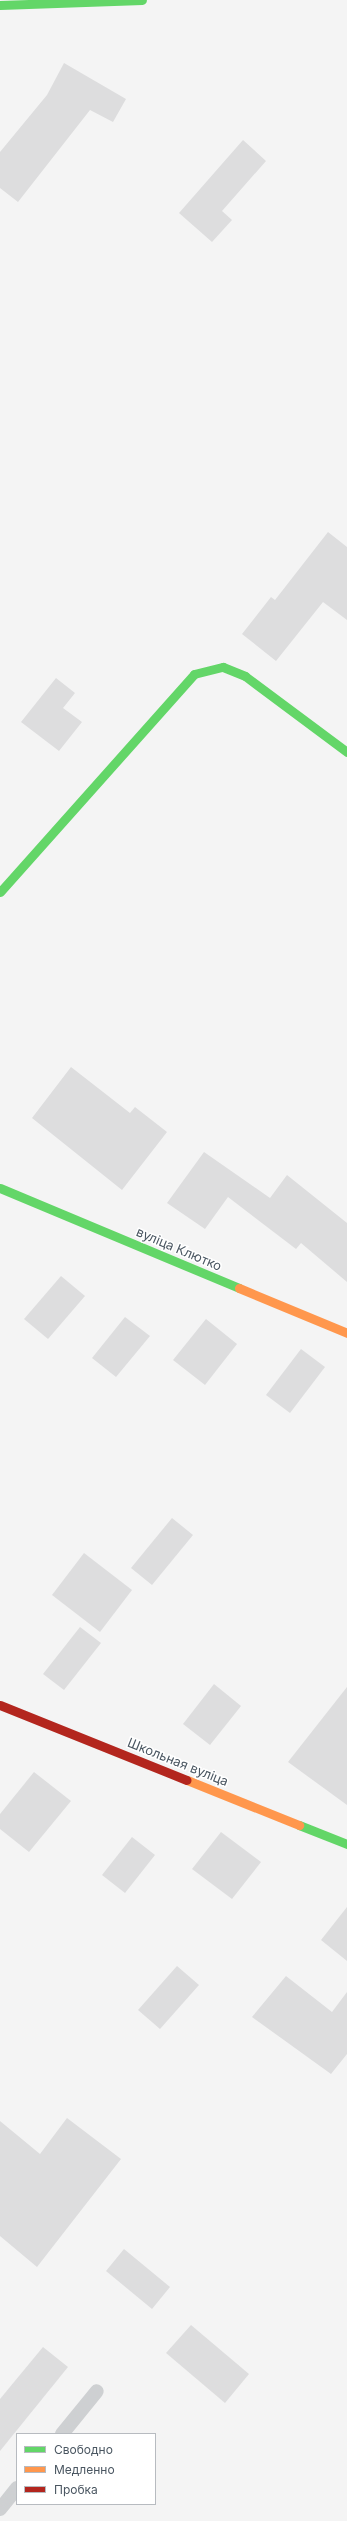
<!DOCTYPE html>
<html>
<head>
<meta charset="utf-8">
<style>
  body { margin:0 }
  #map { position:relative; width:347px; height:2521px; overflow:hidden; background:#f4f4f4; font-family:Inter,sans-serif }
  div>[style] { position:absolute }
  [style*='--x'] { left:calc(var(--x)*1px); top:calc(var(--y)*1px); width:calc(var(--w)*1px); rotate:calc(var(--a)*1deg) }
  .building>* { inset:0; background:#ddddde }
  .lane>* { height:14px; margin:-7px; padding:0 7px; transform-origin:7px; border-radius:7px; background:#ced0d2 }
  .fast>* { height:9px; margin:-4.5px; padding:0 4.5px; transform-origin:4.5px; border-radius:4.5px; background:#63d668 }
  .slow>* { height:9px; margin:-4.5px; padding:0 4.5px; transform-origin:4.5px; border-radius:4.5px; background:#ff974d }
  .jam>* { height:9px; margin:-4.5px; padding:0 4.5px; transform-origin:4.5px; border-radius:4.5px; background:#b3261e }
  span { translate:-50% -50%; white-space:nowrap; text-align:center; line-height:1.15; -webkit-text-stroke:3px #fff; paint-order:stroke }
  .street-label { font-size:13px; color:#4a5661 }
  .legend { position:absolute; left:16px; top:2433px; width:140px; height:72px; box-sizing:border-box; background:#fff; border:1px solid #b7bbc0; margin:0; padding:5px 7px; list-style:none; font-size:12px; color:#4a5661 }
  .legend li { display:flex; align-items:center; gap:8px; height:20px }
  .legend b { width:20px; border:1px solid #b7bbc0 }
</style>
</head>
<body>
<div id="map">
  <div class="building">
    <div style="clip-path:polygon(64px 63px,126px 99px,113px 122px,90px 110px,18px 202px,0 188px,0 152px,47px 95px)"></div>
    <div style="clip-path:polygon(243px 140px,266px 161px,222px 211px,232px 220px,212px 242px,179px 213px)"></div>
    <div style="clip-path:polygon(328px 532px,347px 547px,347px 620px,323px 602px,276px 661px,242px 634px,271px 597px,275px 600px)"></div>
    <div style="clip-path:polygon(56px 678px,75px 693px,63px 708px,82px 722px,59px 751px,21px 722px)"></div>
    <div style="clip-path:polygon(71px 1067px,130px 1113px,135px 1107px,167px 1132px,122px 1190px,32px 1118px)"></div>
    <div style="clip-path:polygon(204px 1152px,270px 1198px,287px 1175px,347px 1223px,347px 1282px,301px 1243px,296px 1249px,228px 1197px,205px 1229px,167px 1203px)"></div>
    <div style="clip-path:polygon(61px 1276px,85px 1296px,48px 1339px,24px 1319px)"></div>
    <div style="clip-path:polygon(125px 1317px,150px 1336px,116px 1377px,92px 1358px)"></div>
    <div style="clip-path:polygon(206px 1319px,237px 1344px,205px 1385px,173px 1360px)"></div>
    <div style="clip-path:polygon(301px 1349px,325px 1367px,290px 1413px,266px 1395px)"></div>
    <div style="clip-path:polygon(172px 1518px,193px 1535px,152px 1585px,131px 1568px)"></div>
    <div style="clip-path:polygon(84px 1553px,132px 1590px,100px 1632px,52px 1595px)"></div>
    <div style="clip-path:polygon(80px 1627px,101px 1643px,64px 1690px,43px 1674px)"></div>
    <div style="clip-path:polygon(214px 1684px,241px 1706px,210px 1745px,183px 1724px)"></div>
    <div style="clip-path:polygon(347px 1687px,347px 1805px,288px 1762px)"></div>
    <div style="clip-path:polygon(34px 1772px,71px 1801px,29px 1852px,0 1829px,0 1814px)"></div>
    <div style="clip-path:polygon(221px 1832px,261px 1862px,232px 1899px,192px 1869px)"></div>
    <div style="clip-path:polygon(132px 1837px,155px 1855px,125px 1893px,102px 1875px)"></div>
    <div style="clip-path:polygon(347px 1907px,347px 1961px,321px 1940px)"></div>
    <div style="clip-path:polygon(177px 1966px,199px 1985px,160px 2029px,138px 2010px)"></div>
    <div style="clip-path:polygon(286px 1976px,332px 2012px,347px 1992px,347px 2054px,331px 2074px,252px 2017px)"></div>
    <div style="clip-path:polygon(67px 2118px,121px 2159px,37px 2267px,0 2236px,0 2121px,40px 2154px)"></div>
    <div style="clip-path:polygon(124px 2249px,170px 2287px,152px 2309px,106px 2271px)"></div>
    <div style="clip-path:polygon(191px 2325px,249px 2374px,225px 2403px,166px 2353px)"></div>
    <div style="clip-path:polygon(43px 2347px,68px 2367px,0 2451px,0 2399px)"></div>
  </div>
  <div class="lane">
    <div style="--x:62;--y:2434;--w:55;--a:-50.9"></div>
    <div style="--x:0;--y:2509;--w:27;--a:-51"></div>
  </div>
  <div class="fast">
    <div style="--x:0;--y:5;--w:142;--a:-2"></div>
    <div style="--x:0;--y:892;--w:292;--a:-48.3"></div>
    <div style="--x:194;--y:674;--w:30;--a:-14"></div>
    <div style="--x:223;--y:667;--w:24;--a:22"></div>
    <div style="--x:245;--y:676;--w:127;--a:36.7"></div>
    <div style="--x:0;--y:1188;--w:259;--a:22.7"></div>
    <div style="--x:299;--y:1825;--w:52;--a:21.6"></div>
  </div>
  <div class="slow">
    <div style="--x:239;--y:1288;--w:117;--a:22.6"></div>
    <div style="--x:187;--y:1780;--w:121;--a:21.9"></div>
  </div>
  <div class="jam">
    <div style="--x:0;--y:1705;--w:201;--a:21.9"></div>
  </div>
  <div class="street-label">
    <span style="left:179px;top:1249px;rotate:23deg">вуліца Клютко</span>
    <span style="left:178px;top:1762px;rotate:22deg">Школьная вуліца</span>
  </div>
  <ul class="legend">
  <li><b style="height:5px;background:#63d668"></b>Свободно</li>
  <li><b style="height:5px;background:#ff974d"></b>Медленно</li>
  <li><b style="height:5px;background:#b3261e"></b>Пробка</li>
  </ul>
</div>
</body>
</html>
